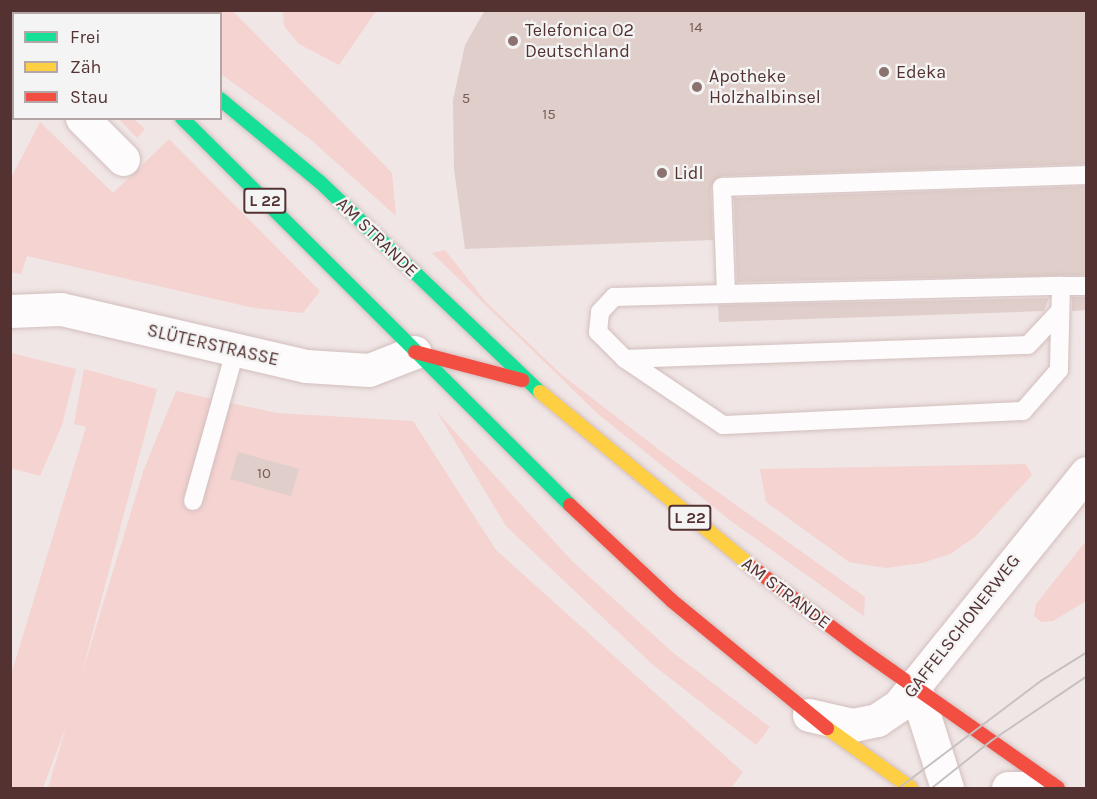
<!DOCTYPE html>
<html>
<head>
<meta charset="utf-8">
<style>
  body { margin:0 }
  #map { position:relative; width:1097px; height:799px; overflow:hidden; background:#f0e6e5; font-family:Karla,sans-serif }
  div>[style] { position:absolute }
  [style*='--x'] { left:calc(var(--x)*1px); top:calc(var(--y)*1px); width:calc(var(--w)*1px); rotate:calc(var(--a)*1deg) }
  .green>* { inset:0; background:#f4d3d1 }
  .building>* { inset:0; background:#dfceca }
  .roads { filter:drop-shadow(0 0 2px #d2bebd) drop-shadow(0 0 2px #d2bebd) }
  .lane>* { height:18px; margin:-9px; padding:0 9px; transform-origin:9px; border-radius:9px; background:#fdfbfb }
  .street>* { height:33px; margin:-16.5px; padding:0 16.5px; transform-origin:16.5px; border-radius:16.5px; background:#fdfbfb }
  .fast>* { height:14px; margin:-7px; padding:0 7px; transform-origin:7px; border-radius:7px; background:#16e098 }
  .slow>* { height:14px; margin:-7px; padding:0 7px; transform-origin:7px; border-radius:7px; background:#ffcf43 }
  .jam>* { height:14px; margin:-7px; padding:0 7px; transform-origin:7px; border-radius:7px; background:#f24e42 }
  .tram>* { height:1.5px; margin:-0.75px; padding:0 0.75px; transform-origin:0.75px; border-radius:0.75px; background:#c6c1c0 }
  .dots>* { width:16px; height:16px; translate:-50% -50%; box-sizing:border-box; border:3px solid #f4f4f4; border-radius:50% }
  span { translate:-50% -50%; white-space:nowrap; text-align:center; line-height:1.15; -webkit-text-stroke:4.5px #f4f4f4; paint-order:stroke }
  .number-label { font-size:15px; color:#795c5a }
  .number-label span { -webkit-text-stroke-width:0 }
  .shield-label span { padding:2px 4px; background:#f4f4f4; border:2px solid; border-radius:4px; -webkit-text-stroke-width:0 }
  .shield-label { font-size:16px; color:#543231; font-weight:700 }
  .poi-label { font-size:18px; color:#543231 }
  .left { translate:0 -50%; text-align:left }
  .street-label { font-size:18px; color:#543231 }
  .frame { position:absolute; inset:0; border:12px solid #543231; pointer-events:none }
  .legend { position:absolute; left:12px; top:12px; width:210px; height:108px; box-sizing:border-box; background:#f4f4f4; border:2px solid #b4a6a6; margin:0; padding:8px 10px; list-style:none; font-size:18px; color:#543231 }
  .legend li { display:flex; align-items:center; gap:12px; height:30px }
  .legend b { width:30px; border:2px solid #b4a6a6 }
</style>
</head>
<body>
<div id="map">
  <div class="green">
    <div style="clip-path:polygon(156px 11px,233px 11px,392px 173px,396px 216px,310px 139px,221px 74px,220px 14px)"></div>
    <div style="clip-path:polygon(283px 11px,283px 10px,376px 11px,339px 65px,299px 44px,284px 26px)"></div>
    <div style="clip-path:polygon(119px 119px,134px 119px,145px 129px,137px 138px)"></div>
    <div style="clip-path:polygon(40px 122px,113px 193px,169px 139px,320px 291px,303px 313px,254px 308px,27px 256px,21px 274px,11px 272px,11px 178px)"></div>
    <div style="clip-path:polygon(445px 250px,486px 302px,562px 375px,666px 455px,865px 597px,864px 616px,731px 521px,598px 414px,432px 253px)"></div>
    <div style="clip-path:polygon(11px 353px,76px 369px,62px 425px,40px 476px,11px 468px)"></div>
    <div style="clip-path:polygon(84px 369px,157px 389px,80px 680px,144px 469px,176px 391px,277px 413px,413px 421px,496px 550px,743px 772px,731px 788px,48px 788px,67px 724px,43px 788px,11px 788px,11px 675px,86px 427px,74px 424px)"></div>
    <div style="clip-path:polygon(437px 412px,572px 561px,671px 651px,770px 727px,756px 745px,653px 665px,506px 526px)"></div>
    <div style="clip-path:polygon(1026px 464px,1032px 475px,975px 537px,950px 554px,922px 563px,886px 568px,849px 562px,766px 502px,760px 469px)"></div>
    <div style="clip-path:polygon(1086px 541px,1086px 601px,1053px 621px,1041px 622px,1034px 616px,1036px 604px)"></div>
  </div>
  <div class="building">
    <div style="clip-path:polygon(485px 10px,1086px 10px,1086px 164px,722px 176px,711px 187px,713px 240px,465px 249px,454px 169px,453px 100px,465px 45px)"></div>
    <div style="clip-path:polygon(1086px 186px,1086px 275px,737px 282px,734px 198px)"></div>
    <div style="clip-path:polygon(1072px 297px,1086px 297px,1086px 310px,1072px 311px)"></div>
    <div style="clip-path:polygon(1049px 298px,1044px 311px,719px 322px,718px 305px)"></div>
    <div style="clip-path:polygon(238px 452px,299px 469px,291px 496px,230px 479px)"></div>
  </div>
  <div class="roads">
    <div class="lane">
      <div style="--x:1061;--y:286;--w:84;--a:91.4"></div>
      <div style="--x:1059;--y:370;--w:55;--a:131.3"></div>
      <div style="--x:1023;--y:411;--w:300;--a:177.3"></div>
      <div style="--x:723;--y:425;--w:118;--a:-146"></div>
      <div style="--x:625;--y:359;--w:38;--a:-135"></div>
      <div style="--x:598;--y:332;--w:20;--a:-84"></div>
      <div style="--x:600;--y:312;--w:21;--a:-47"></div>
      <div style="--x:614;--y:297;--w:112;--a:-1.5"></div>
      <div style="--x:726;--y:294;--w:335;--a:-1.4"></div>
      <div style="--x:1061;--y:286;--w:25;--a:0"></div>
      <div style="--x:726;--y:294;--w:107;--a:-92.1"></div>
      <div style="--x:722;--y:187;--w:364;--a:-1.9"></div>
      <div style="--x:625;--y:359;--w:403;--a:-2"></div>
      <div style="--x:1028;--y:345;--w:47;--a:-46.7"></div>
      <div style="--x:193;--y:501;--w:155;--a:-74.3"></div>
    </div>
    <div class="street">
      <div style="--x:10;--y:60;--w:4;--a:27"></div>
      <div style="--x:82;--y:118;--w:58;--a:45"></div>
      <div style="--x:10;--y:311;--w:51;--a:-2.2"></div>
      <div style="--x:61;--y:309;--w:252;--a:13.1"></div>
      <div style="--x:306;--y:366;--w:63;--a:3.6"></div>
      <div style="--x:369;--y:370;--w:49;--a:-21.4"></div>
      <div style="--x:915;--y:687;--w:106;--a:72.4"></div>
      <div style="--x:809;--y:715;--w:45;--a:12.8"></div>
      <div style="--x:853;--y:725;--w:25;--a:-12"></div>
      <div style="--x:877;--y:720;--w:27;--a:-34"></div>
      <div style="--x:899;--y:705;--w:298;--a:-51.1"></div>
      <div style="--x:1008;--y:788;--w:34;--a:0"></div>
    </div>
    <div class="fast">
      <div style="--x:220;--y:99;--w:130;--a:39.7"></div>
      <div style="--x:320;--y:182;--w:304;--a:43.7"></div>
      <div style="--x:182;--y:118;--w:548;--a:44.93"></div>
    </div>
    <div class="slow">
      <div style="--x:103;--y:10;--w:4;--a:63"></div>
      <div style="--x:540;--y:392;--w:275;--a:39.5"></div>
      <div style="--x:827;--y:728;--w:103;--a:35.5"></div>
    </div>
    <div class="jam">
      <div style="--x:415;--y:352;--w:111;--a:14.7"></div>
      <div style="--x:570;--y:505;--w:139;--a:43.2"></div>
      <div style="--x:671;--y:600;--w:202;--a:39.4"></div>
      <div style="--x:752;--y:567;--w:134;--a:37.1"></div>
      <div style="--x:859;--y:648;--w:243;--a:35.1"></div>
    </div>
  </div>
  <div class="tram">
    <div style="--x:899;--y:788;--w:178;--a:-37"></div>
    <div style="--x:1041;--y:681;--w:53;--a:-31.9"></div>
    <div style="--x:932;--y:788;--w:75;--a:-38.5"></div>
    <div style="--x:991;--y:741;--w:115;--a:-34"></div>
  </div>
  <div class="dots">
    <div style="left:513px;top:41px;background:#8b7170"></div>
    <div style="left:884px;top:72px;background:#8b7170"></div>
    <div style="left:697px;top:87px;background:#8b7170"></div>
    <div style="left:662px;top:173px;background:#8b7170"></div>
  </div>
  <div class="number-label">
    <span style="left:696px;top:28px">14</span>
    <span style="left:466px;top:99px">5</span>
    <span style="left:549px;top:115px">15</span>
    <span style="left:264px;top:474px">10</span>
  </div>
  <div class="shield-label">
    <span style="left:265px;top:201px">L 22</span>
    <span style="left:690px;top:518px">L 22</span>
  </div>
  <div class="poi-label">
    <span class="left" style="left:525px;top:41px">Telefonica O2<br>Deutschland</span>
    <span class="left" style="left:896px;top:72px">Edeka</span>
    <span class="left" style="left:709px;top:87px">Apotheke<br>Holzhalbinsel</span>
    <span class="left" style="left:674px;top:173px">Lidl</span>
  </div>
  <div class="street-label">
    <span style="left:377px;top:237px;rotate:44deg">AM STRANDE</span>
    <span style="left:213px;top:345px;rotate:13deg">SLÜTERSTRASSE</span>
    <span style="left:786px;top:593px;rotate:37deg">AM STRANDE</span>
    <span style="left:962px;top:626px;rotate:-52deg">GAFFELSCHONERWEG</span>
  </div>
  <div class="frame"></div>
  <ul class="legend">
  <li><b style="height:8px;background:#16e098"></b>Frei</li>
  <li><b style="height:8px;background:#ffcf43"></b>Zäh</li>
  <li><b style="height:8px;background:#f24e42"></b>Stau</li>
  </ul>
</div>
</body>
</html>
